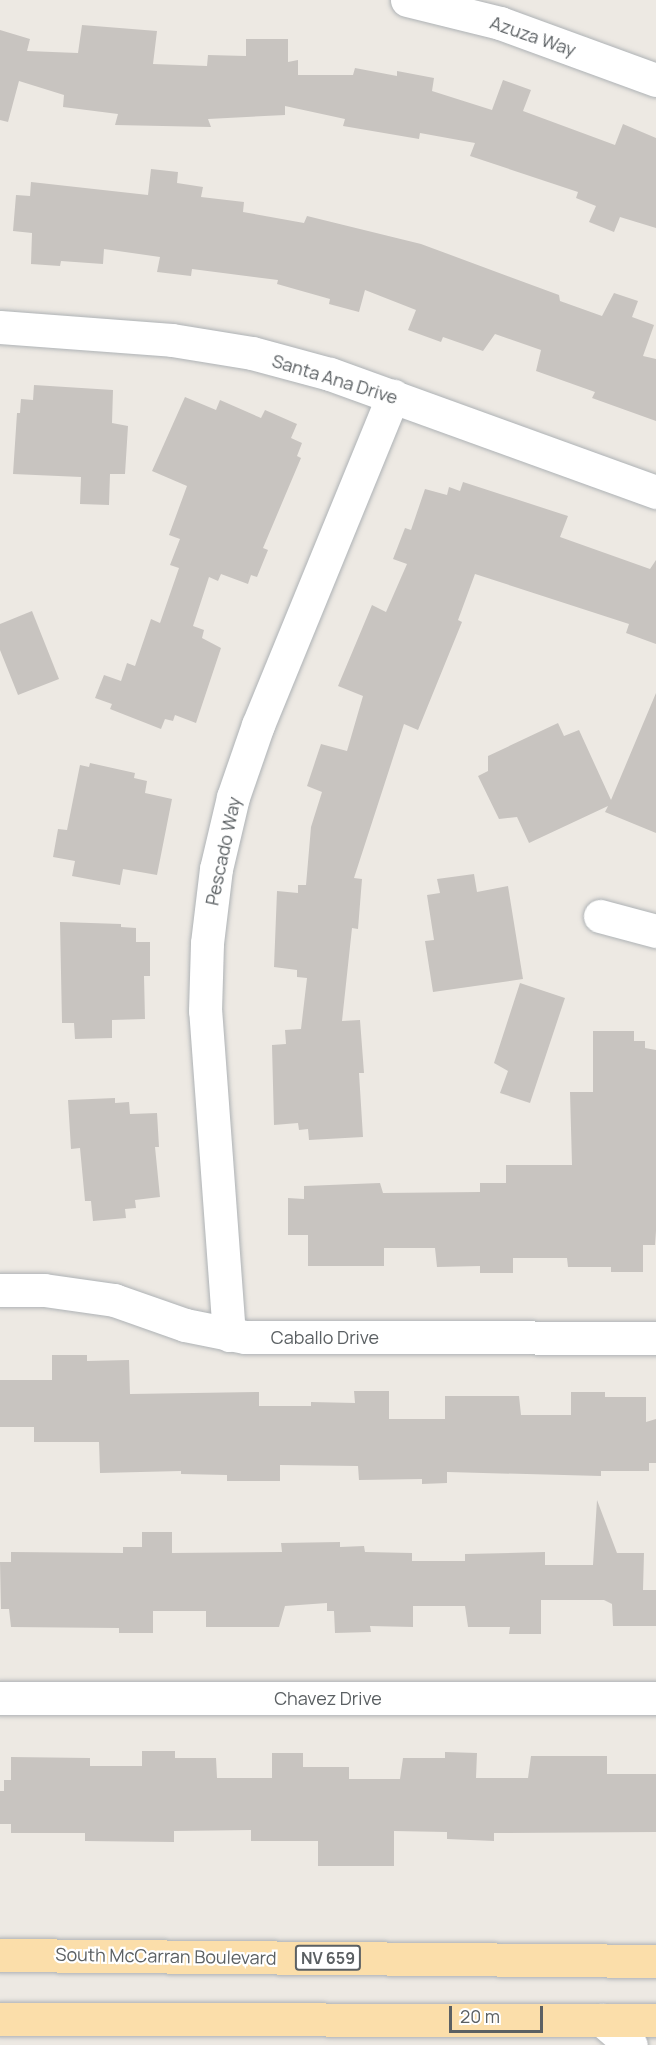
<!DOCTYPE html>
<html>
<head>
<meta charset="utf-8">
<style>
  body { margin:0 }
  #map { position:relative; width:656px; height:2045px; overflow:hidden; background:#ede9e3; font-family:Manrope,sans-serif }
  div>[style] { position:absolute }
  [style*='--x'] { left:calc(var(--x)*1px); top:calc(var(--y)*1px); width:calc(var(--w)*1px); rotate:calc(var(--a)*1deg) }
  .building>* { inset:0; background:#c8c4c0 }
  .roads { filter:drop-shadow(0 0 2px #aeb2b5) drop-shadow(0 0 2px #aeb2b5) }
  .minor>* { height:33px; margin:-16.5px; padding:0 16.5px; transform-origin:16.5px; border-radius:16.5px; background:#fff }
  .major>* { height:33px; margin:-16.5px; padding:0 16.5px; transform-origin:16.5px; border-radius:16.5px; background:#fbdeaa }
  span { translate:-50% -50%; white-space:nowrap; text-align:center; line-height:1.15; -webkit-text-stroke:4.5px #fff; paint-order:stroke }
  .shield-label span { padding:2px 4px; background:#fff; border:2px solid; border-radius:4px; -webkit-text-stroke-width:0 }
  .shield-label { font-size:16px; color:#5b6063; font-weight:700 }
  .street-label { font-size:18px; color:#5b6063 }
  .scale { position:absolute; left:449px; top:2006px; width:94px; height:27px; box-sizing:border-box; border:3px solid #5b6063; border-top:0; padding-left:8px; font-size:18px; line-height:21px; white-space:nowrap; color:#5b6063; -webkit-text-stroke:4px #fff; paint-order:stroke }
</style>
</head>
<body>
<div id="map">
  <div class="building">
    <div style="clip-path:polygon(82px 25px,157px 31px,153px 64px,207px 66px,208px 55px,246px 56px,246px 39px,288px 39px,288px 62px,298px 60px,298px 75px,353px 75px,355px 68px,397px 76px,397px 71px,434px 78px,432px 91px,492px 110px,503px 80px,531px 90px,523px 111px,615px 145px,623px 124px,656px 138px,656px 228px,620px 217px,614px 232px,589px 222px,596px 206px,576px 198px,578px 192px,470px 156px,475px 143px,420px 133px,419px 139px,343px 126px,345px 119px,285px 106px,285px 115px,208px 119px,211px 127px,115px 125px,118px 114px,63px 107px,64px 95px,19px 81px,8px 122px,0 120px,0 30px,30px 39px,27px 51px,78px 53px)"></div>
    <div style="clip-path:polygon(151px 169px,178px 172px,177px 183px,203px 187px,201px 197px,244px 202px,243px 212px,304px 223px,307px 216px,421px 244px,559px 295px,560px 301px,602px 316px,614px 293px,638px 301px,632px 317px,654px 325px,643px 356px,656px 359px,656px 421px,592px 398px,595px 392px,536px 371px,541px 350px,495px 334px,483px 351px,443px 337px,441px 342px,408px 330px,416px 310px,365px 290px,359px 312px,329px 304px,330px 299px,277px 284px,278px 280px,192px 269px,191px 276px,157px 272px,160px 257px,104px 249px,103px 264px,61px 261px,60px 266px,31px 264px,32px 233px,13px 231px,16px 195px,30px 196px,31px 182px,148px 195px)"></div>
    <div style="clip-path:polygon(34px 385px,113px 390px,112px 423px,128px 426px,125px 474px,110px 474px,109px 505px,80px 504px,81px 477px,13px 474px,17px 413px,20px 413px,21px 399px,33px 400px)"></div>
    <div style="clip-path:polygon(185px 397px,216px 410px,220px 400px,261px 418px,265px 410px,297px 424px,291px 438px,302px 443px,297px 456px,301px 458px,263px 548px,268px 550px,257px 577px,251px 575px,248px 584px,221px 574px,218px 581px,209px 577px,193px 626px,204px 630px,202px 638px,221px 648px,196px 723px,175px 715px,173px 721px,165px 719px,161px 729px,110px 709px,112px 704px,95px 698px,104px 675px,121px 681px,127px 663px,135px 666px,151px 619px,160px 623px,179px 568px,170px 565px,180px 539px,169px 535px,187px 486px,152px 471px)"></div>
    <div style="clip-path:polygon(463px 482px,568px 516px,560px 537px,650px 569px,656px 560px,656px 644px,626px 633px,629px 624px,475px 574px,458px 620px,462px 622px,418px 730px,404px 724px,354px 878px,362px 879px,358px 929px,352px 928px,342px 1021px,360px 1020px,364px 1073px,359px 1073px,363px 1137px,309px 1140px,308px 1129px,299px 1130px,298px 1123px,274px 1125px,272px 1045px,286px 1044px,285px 1030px,301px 1029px,307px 978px,297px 977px,297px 970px,274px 967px,277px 891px,298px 893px,298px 885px,306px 885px,311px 827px,322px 792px,307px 786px,321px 744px,347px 751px,363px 696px,338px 686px,372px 605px,386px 612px,407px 564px,393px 559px,405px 528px,411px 530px,425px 489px,447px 495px,449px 487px,460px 491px)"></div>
    <div style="clip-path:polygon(32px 611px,59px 679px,18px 695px,0 650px,0 624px)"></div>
    <div style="clip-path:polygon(656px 693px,656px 833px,605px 812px,608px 806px,529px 843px,517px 817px,499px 819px,478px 776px,488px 771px,488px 756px,558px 723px,564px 736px,579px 730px,611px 800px)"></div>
    <div style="clip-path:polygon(90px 763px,135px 773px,134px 778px,147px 781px,145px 793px,172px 799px,157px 875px,123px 869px,120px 885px,72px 876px,75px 861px,53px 857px,58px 829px,67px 830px,80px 765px,89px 767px)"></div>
    <div style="clip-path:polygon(474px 874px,477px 892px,508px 886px,523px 979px,433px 992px,425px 941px,434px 940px,427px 895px,440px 893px,437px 879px)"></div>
    <div style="clip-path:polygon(60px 922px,121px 924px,121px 927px,136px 928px,136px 942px,150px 942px,150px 976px,144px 976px,145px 1019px,112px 1020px,112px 1038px,75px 1039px,74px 1023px,62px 1023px)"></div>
    <div style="clip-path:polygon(520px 983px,565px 998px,530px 1103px,500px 1093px,508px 1071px,494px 1063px)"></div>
    <div style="clip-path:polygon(593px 1031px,634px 1031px,634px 1041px,645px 1041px,645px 1048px,656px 1050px,656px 1231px,655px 1245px,643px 1245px,643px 1272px,611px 1272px,611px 1267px,568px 1267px,567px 1258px,513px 1258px,513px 1273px,480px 1273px,480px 1266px,437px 1267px,435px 1248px,384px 1248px,384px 1266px,308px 1266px,308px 1235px,288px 1235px,288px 1198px,304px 1199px,304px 1186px,380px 1183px,383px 1193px,480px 1192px,480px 1183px,506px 1183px,506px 1165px,572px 1165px,570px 1092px,593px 1092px)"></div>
    <div style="clip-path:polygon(115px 1098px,115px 1103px,129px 1102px,130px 1114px,157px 1113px,159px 1147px,155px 1147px,160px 1197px,135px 1200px,136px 1208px,125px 1209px,126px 1218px,93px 1221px,91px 1201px,85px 1201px,80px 1148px,71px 1149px,68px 1100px)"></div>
    <div style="clip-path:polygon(52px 1355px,87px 1355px,87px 1361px,129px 1360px,130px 1394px,259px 1392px,259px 1406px,311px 1406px,311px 1402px,355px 1403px,354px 1391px,389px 1391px,389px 1419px,445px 1419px,445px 1396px,519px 1396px,521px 1415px,571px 1415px,571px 1392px,605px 1392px,605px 1397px,646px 1397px,646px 1422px,656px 1419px,656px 1463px,649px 1463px,649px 1471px,601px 1471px,601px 1476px,447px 1472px,447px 1483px,422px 1484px,422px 1479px,359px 1480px,358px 1466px,280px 1465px,280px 1481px,227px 1481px,227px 1475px,181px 1474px,181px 1471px,100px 1473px,99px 1442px,34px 1442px,34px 1427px,0 1427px,0 1380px,52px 1380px)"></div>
    <div style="clip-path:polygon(597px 1500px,617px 1553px,644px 1553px,643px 1590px,656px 1590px,656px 1626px,613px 1626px,612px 1604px,604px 1600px,541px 1600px,541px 1634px,509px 1634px,510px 1627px,468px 1627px,465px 1606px,413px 1606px,413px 1627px,370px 1626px,371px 1632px,335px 1633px,334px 1611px,327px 1611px,327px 1603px,285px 1606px,279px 1627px,206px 1627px,206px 1611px,153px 1611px,153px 1633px,119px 1633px,119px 1628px,11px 1627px,9px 1609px,1px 1609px,0 1562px,11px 1562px,11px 1552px,123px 1553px,123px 1547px,142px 1547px,142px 1532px,172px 1532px,172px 1553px,282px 1552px,281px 1543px,340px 1542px,340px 1547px,364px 1546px,365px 1552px,412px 1553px,412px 1561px,465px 1561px,465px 1554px,545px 1552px,545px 1565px,593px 1565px)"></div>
    <div style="clip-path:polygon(142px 1751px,175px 1751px,175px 1758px,216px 1758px,217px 1778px,272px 1778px,272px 1753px,303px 1753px,303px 1767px,349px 1767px,349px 1779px,400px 1779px,403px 1758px,445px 1758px,445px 1752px,477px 1753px,476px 1778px,528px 1778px,531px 1756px,607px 1756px,607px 1774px,656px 1774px,656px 1832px,494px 1833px,494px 1841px,447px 1839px,447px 1832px,394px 1831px,394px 1866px,318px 1866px,318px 1841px,251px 1841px,251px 1830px,174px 1831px,174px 1842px,85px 1841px,85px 1833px,11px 1833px,11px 1824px,0 1824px,0 1791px,4px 1791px,4px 1780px,11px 1780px,11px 1757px,90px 1758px,90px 1766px,142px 1766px)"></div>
  </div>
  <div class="roads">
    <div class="minor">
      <div style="--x:407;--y:0;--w:96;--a:13.9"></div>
      <div style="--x:500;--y:23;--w:166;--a:20.1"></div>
      <div style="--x:0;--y:327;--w:172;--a:4.3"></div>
      <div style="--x:172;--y:340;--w:81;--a:9.2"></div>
      <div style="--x:252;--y:353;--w:81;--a:15.1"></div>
      <div style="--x:330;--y:374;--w:347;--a:19.9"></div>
      <div style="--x:600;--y:916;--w:58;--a:15"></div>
      <div style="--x:0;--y:1290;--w:44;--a:0"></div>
      <div style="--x:44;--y:1290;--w:71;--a:8.1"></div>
      <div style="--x:114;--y:1300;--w:75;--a:19.4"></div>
      <div style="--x:185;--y:1325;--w:61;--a:11.3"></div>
      <div style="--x:245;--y:1337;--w:411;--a:0.1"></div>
      <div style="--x:229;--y:1335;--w:325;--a:-94.2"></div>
      <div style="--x:205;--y:1011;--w:68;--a:-88.3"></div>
      <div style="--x:207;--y:943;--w:75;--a:-83.1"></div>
      <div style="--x:216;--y:869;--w:74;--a:-76.7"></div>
      <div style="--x:233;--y:797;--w:76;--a:-70.9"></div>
      <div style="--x:258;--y:725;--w:356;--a:-67.7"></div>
      <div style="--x:0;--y:1698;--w:656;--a:0"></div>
      <div style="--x:602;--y:2020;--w:38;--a:41"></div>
    </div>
    <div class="major">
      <div style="--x:0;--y:1955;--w:656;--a:0.52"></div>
      <div style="--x:0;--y:2019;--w:656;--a:0.09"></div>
    </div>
  </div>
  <div class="shield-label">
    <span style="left:328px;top:1958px">NV 659</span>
  </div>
  <div class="street-label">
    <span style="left:533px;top:36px;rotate:19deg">Azuza Way</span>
    <span style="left:335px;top:379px;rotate:17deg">Santa Ana Drive</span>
    <span style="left:223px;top:851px;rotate:-78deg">Pescado Way</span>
    <span style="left:325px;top:1337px">Caballo Drive</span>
    <span style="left:328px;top:1698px">Chavez Drive</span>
    <span style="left:166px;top:1956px;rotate:1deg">South McCarran Boulevard</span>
  </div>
  <div class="scale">20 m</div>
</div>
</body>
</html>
